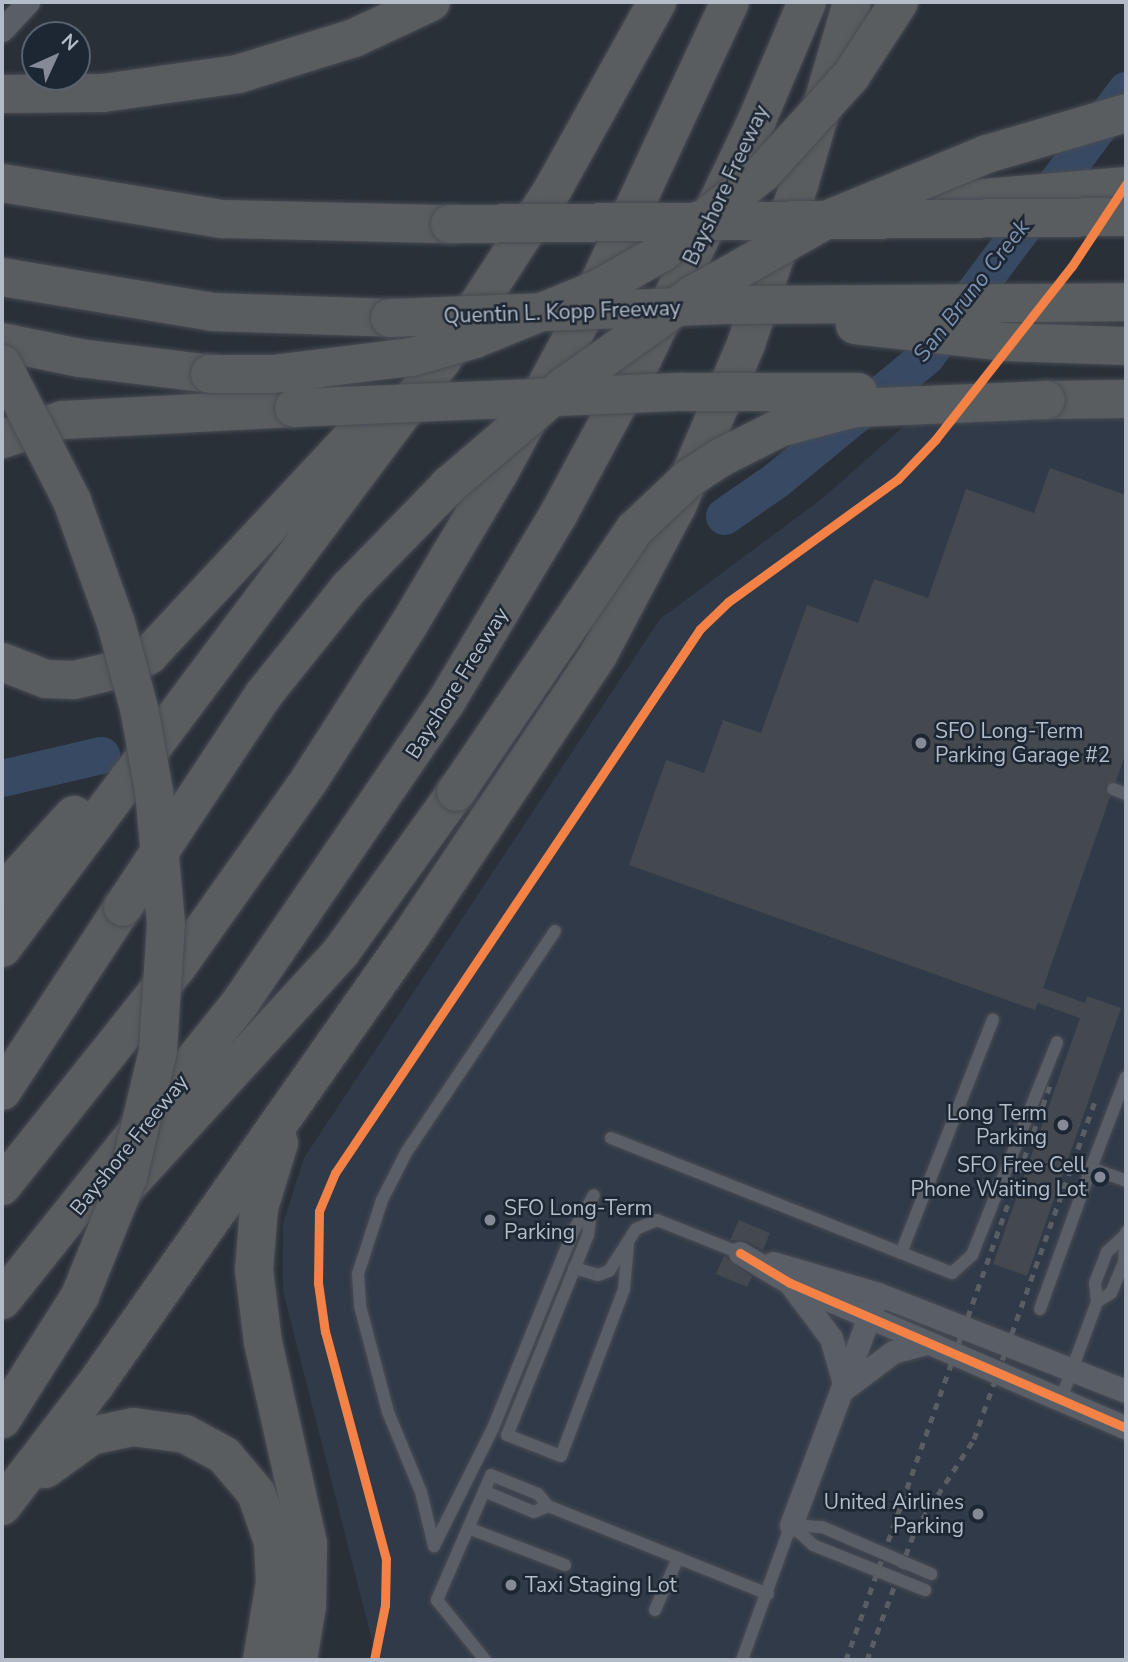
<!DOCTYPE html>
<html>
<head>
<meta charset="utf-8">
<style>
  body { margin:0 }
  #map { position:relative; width:1128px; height:1662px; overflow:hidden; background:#2a3038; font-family:"Nunito Sans",sans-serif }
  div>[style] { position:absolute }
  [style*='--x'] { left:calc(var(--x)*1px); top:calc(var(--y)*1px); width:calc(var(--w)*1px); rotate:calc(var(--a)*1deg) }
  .airport>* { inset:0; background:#313a48 }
  .river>* { height:37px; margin:-18.5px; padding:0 18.5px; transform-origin:18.5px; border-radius:18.5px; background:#384963 }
  .building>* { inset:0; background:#444950 }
  .roads { filter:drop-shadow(0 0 2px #484c53) drop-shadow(0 0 2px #484c53) }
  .lane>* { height:12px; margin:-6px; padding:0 6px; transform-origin:6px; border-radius:6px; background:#5a5e66 }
  .street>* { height:23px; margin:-11.5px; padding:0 11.5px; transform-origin:11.5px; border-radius:11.5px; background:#5a5e66 }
  .highway>* { height:38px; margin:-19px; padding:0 19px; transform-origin:19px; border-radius:19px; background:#5a5d60 }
  .rail>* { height:5px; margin-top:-2.5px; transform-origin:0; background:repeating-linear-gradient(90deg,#595d64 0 7px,transparent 0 14px) }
  .bridges { filter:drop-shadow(0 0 2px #474c53) drop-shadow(0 0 2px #474c53) }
  .highway-bridge>* { height:38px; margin:-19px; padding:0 19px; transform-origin:19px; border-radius:19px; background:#5a5d60 }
  .cycleway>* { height:9px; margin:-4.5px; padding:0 4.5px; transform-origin:4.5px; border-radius:4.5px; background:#f48246 }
  .dots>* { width:19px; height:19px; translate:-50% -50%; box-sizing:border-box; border:4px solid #1d2633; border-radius:50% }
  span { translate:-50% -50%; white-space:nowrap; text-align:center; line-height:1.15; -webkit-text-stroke:5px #1d2633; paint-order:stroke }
  .street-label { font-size:21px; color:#b4bcc9 }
  .poi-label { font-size:21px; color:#b4bcc9 }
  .left { translate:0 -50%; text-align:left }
  .right { translate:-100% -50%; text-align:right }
  .water-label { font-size:23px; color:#7c92b1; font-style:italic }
  .frame { position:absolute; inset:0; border:4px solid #b4bcc9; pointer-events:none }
  .north { position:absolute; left:21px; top:21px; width:70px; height:70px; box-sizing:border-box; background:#1d2633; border:2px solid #59626f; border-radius:50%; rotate:45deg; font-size:19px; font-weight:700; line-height:28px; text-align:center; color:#b4bcc9 }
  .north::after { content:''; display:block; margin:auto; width:24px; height:32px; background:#848b96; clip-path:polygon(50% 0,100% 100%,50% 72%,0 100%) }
</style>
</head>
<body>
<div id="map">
  <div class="airport">
    <div style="clip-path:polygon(1126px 414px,1126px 1660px,377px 1660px,283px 1291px,283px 1223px,304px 1158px,660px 619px,823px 498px,913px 418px)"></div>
  </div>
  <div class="river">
    <div style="--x:724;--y:516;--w:65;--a:-34.9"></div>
    <div style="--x:777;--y:479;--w:193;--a:-39.5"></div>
    <div style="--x:926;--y:356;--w:333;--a:-53.1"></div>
    <div style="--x:2;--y:778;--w:102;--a:-13.1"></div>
  </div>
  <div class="building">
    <div style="clip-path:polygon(1050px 468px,1126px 495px,1126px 752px,1116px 781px,1105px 787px,1110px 797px,1043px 988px,1085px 1003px,1087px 996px,1121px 1008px,1027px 1276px,993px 1264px,1080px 1018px,1038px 1003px,1035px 1010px,629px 865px,666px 760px,704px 773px,723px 720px,761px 733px,807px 605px,858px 623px,874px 579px,928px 598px,966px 489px,1034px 513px)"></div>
    <div style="clip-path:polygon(739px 1220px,770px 1233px,763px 1250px,747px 1241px,730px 1240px)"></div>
    <div style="clip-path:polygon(724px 1256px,752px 1277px,747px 1287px,716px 1274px)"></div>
  </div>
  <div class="roads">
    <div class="lane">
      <div style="--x:1113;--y:789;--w:14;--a:21"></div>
      <div style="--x:555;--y:931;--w:267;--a:123.9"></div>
      <div style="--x:406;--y:1153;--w:53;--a:117.1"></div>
      <div style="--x:382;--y:1200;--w:78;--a:108"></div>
      <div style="--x:358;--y:1274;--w:32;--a:86"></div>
      <div style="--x:360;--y:1306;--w:110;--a:75.2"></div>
      <div style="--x:388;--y:1412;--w:87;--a:67.6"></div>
      <div style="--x:421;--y:1492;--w:56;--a:76.5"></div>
      <div style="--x:434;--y:1546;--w:132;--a:-63.4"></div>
      <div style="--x:493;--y:1428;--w:214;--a:-67.8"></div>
      <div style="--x:574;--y:1230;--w:40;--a:-60.3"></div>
      <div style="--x:1126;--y:1077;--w:97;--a:111"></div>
      <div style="--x:1091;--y:1168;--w:37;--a:20"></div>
      <div style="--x:611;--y:1138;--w:367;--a:21.6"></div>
      <div style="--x:952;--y:1273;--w:27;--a:-42"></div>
      <div style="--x:972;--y:1255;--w:229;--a:-68.2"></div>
      <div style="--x:592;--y:1203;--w:32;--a:97"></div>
      <div style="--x:588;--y:1235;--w:216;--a:112"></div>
      <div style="--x:507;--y:1435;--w:58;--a:21.3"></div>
      <div style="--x:561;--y:1456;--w:178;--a:-69.3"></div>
      <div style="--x:624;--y:1289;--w:44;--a:-84.8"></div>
      <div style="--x:901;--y:1253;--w:251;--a:-68.5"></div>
      <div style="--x:574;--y:1268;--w:25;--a:16"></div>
      <div style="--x:598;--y:1275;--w:12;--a:-20"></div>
      <div style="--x:609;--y:1271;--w:50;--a:-57.3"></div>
      <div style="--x:636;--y:1229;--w:23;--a:-23"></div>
      <div style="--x:657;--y:1220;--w:89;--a:21.7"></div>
      <div style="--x:1097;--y:1302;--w:17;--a:-33"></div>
      <div style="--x:1111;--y:1293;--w:34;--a:-67"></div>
      <div style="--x:1124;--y:1262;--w:30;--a:-86"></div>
      <div style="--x:1040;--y:1309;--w:150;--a:-70.1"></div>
      <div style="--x:1060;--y:1402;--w:107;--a:-69.7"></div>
      <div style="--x:1097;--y:1302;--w:19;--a:-96"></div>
      <div style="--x:1095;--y:1283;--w:33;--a:-69"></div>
      <div style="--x:1107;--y:1252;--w:23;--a:-43"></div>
      <div style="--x:484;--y:1491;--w:54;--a:22.8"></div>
      <div style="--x:534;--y:1512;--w:15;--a:-23"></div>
      <div style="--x:791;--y:1525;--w:30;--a:42"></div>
      <div style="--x:813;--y:1545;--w:121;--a:21.9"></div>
      <div style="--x:791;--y:1525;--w:31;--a:4"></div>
      <div style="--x:822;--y:1527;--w:119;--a:23.3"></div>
      <div style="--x:468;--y:1528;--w:104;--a:20.9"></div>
      <div style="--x:655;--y:1610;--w:57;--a:-66.1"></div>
      <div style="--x:485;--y:1660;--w:77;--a:-128.7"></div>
      <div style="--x:437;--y:1600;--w:136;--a:-66.6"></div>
      <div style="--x:491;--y:1475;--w:51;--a:22"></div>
      <div style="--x:538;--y:1494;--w:16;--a:50"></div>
      <div style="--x:548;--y:1506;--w:237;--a:21.8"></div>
      <div style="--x:742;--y:1660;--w:144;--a:-70.1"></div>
    </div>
    <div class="street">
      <div style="--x:2;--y:30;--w:38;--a:-47"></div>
      <div style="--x:740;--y:1253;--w:58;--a:31"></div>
      <div style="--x:790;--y:1283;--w:366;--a:23.3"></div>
      <div style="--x:773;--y:1263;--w:109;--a:16.4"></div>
      <div style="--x:878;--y:1294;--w:266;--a:21.4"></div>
      <div style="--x:792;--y:1286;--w:65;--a:53.1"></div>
      <div style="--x:831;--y:1338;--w:51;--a:74.1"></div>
      <div style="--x:845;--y:1388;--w:60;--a:-36.9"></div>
      <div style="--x:893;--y:1352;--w:34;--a:-15"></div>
      <div style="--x:791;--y:1525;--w:237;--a:-69.5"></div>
    </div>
    <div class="highway">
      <div style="--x:2;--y:94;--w:101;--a:-0.6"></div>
      <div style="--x:103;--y:93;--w:136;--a:-8"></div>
      <div style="--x:238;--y:74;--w:121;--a:-17.2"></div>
      <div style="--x:354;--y:38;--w:85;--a:-25.1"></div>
      <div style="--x:2;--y:183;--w:224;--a:9.3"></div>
      <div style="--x:223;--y:219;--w:227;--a:1.3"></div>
      <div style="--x:923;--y:203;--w:204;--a:-4.8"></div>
      <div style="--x:2;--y:277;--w:214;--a:9.4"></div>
      <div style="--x:213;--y:312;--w:177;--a:1.9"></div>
      <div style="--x:2;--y:342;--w:80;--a:11.6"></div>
      <div style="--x:80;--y:358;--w:131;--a:7"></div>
      <div style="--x:1046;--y:400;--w:80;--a:-0.7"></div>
      <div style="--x:2;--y:439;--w:64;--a:-17.3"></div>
      <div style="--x:63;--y:420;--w:231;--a:-3"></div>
      <div style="--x:2;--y:662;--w:47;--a:21.1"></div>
      <div style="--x:46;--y:679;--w:28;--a:2"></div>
      <div style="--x:74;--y:680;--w:52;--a:-13.2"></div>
      <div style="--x:125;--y:668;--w:27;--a:-28"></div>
      <div style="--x:149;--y:655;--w:328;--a:-47"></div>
      <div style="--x:2;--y:894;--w:107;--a:-47.7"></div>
      <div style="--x:2;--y:948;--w:734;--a:-53.19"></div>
      <div style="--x:442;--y:360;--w:204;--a:-57"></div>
      <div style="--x:553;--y:189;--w:214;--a:-60.9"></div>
      <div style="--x:2;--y:1091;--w:220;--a:-56.7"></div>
      <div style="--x:279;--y:1143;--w:68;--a:107.1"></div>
      <div style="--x:259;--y:1208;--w:62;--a:94.6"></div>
      <div style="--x:254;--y:1270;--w:73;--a:82.9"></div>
      <div style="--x:263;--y:1342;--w:206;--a:77.4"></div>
      <div style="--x:308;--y:1543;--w:63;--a:90.9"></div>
      <div style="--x:307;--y:1606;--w:55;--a:99.5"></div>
      <div style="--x:2;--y:1186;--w:280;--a:-51.4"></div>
      <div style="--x:177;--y:967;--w:230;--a:-54.7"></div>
      <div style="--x:310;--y:779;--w:182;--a:-57.4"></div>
      <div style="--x:408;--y:626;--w:178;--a:-59.3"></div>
      <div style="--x:499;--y:473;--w:179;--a:-61.7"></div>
      <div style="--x:584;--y:315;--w:345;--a:-65"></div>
      <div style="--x:114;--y:1200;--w:336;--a:-47.5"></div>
      <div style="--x:341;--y:952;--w:197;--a:-54.3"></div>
      <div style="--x:2;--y:1300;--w:384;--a:-51.3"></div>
      <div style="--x:242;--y:1000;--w:361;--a:-55.6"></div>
      <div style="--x:446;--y:702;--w:218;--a:-59.1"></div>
      <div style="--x:558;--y:515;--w:179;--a:-61.6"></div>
      <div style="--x:643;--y:358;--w:264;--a:-64.4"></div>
      <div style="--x:757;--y:120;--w:128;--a:-67"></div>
      <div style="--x:45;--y:1469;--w:57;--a:-35.7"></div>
      <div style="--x:91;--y:1436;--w:43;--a:-12.1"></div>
      <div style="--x:133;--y:1427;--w:52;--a:7.7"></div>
      <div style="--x:185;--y:1434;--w:44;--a:28.3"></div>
      <div style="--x:224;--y:1455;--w:50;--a:49.9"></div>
      <div style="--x:256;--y:1493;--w:52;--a:70.9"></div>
      <div style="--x:273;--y:1542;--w:41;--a:87.2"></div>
      <div style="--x:275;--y:1583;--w:78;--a:99.6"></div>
      <div style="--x:2;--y:1506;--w:153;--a:-52.5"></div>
      <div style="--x:95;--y:1385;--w:551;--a:-54.9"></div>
      <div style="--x:412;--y:934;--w:335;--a:-56.3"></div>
      <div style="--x:598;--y:655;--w:169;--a:-62.1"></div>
      <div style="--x:677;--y:506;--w:176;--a:-66.9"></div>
      <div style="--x:746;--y:344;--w:168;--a:-71.6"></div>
      <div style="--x:799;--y:185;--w:191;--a:-73.8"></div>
    </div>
  </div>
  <div class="rail">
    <div style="--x:846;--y:1660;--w:615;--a:-70.45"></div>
    <div style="--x:867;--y:1660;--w:139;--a:-69.7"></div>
    <div style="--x:915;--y:1530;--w:108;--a:-57"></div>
    <div style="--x:974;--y:1439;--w:364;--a:-70.3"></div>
  </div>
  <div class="bridges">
    <div class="highway-bridge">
      <div style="--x:450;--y:224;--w:676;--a:-0.59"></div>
      <div style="--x:390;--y:318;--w:342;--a:-2.2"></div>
      <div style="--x:732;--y:305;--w:394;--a:-0.4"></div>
      <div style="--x:855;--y:325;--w:150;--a:6.5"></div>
      <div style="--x:1004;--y:342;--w:122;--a:1.9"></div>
      <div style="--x:2;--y:364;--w:154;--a:62.9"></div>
      <div style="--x:72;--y:501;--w:130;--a:70.2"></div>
      <div style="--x:116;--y:623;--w:88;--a:74.9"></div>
      <div style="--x:139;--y:708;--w:84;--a:79.8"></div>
      <div style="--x:154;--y:791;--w:133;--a:84.8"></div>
      <div style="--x:166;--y:923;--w:128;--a:93.6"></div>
      <div style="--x:158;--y:1051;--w:130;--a:103.4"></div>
      <div style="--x:128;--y:1177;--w:128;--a:112"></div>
      <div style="--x:80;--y:1296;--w:146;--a:122.4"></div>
      <div style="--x:210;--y:374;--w:63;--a:0"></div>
      <div style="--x:273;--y:374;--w:140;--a:-7"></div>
      <div style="--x:412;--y:357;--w:66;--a:-15.9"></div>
      <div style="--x:475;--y:339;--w:133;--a:-22.1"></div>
      <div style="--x:598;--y:289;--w:73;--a:-29.7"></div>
      <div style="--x:661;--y:253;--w:130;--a:-38.1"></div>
      <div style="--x:763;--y:173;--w:131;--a:-47.8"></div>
      <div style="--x:851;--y:76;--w:88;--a:-57"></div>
      <div style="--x:294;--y:408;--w:389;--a:-2.4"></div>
      <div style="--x:683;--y:392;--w:175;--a:0"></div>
      <div style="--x:456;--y:792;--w:318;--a:-55.8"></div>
      <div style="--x:635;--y:529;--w:73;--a:-43.3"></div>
      <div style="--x:688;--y:479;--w:38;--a:-33"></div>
      <div style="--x:720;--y:458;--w:69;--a:-26.6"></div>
      <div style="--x:782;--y:427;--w:75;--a:-14.6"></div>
      <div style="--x:855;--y:408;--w:191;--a:-2.4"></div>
      <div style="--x:123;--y:907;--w:255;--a:-56.5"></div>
      <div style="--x:264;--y:694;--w:136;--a:-51.3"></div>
      <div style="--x:349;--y:588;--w:144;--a:-45.8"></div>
      <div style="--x:449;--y:485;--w:153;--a:-40.5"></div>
      <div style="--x:565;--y:386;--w:157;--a:-35.4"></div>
      <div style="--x:693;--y:295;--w:153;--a:-29.4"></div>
      <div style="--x:826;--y:220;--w:174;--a:-22.3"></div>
      <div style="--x:987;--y:154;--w:145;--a:-16.4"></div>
    </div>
  </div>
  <div class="cycleway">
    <div style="--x:740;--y:1253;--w:58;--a:31"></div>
    <div style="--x:790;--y:1283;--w:366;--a:23.3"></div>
    <div style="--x:374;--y:1660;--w:56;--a:-78.7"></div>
    <div style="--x:385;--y:1605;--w:46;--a:-88.8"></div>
    <div style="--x:386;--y:1559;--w:235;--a:-105"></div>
    <div style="--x:325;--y:1332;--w:49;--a:-98.1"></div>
    <div style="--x:318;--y:1283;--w:72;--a:-89.2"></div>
    <div style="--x:319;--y:1211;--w:41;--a:-67.2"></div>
    <div style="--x:335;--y:1173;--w:655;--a:-56.14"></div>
    <div style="--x:700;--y:629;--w:39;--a:-44"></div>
    <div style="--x:728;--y:602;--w:210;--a:-35.9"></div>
    <div style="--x:898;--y:479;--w:54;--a:-46.5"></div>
    <div style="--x:935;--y:440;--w:221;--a:-51.8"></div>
    <div style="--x:1072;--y:266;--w:98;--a:-56.6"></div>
  </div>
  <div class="dots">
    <div style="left:921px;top:743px;background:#848b96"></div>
    <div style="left:1063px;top:1125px;background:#848b96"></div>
    <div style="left:1100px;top:1177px;background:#848b96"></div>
    <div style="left:490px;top:1220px;background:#848b96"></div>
    <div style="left:978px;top:1514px;background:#848b96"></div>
    <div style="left:511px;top:1585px;background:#848b96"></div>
  </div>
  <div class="street-label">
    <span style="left:726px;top:185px;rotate:-65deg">Bayshore Freeway</span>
    <span style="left:562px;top:312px;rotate:-2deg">Quentin L. Kopp Freeway</span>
    <span style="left:457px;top:683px;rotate:-58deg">Bayshore Freeway</span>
    <span style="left:129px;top:1145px;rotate:-51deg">Bayshore Freeway</span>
  </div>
  <div class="poi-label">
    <span class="left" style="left:935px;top:743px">SFO Long-Term<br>Parking Garage #2</span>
    <span class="right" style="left:1047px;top:1125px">Long Term<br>Parking</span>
    <span class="right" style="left:1086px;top:1177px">SFO Free Cell<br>Phone Waiting Lot</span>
    <span class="left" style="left:504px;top:1220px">SFO Long-Term<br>Parking</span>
    <span class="right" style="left:964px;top:1514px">United Airlines<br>Parking</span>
    <span class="left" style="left:525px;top:1585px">Taxi Staging Lot</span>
  </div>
  <div class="water-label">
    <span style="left:972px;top:291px;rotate:-52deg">San Bruno Creek</span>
  </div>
  <div class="frame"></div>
  <div class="north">N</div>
</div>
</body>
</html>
